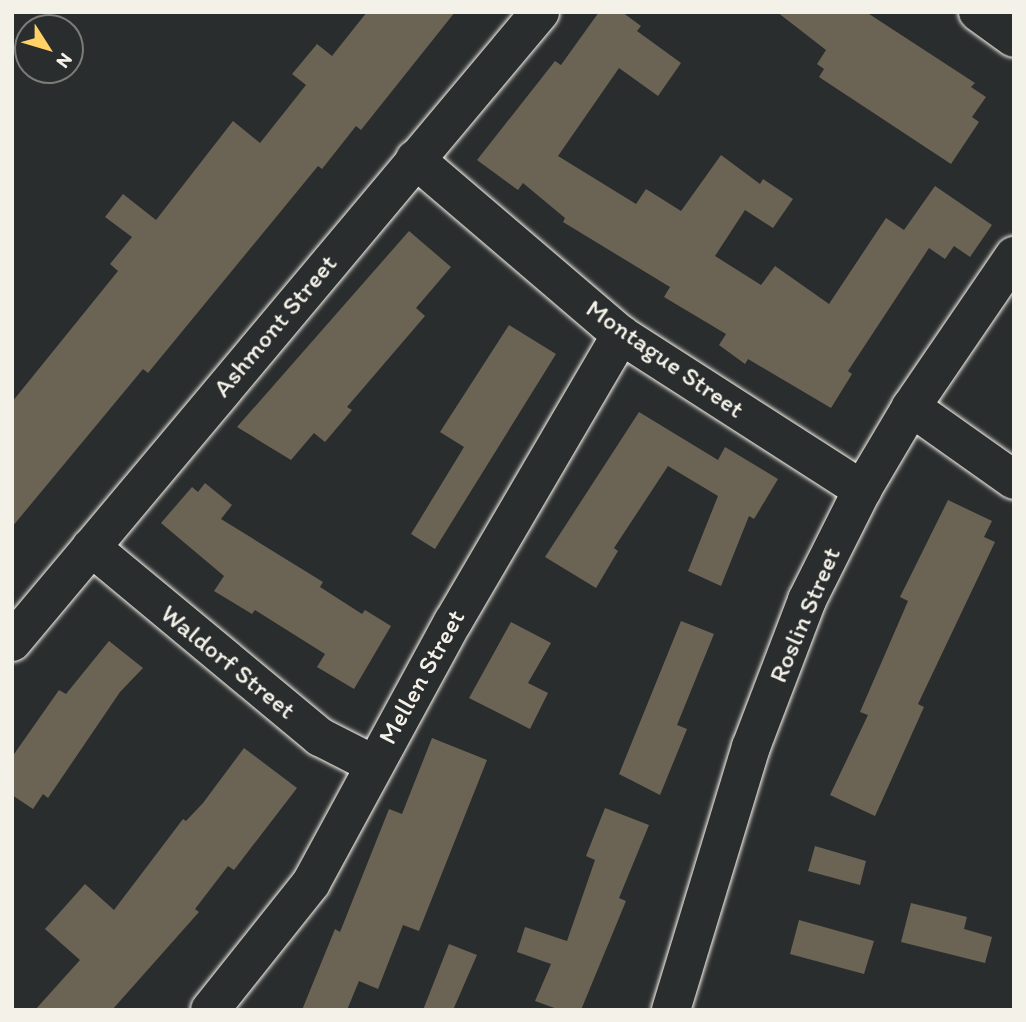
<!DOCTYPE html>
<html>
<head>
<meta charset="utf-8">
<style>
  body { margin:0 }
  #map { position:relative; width:1026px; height:1022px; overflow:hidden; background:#2a2d2e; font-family:Itim,sans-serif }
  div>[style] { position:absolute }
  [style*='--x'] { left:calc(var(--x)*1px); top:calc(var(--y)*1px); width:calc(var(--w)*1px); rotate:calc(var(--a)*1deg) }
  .building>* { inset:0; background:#6b6454 }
  .roads { filter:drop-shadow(0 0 2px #f4f1e8) drop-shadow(0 0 2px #f4f1e8) }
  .minor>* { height:38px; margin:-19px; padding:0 19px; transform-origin:19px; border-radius:19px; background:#2a2d2e }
  .major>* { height:38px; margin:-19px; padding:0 19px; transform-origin:19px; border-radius:19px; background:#2a2d2e }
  span { translate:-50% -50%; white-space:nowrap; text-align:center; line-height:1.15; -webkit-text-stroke:5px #2a2d2e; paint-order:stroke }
  .street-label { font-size:26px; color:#f4f1e8 }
  .frame { position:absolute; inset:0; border:14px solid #f4f1e8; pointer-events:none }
  .north { position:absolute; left:14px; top:14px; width:70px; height:70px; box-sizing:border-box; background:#2a2d2e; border:2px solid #7b7b78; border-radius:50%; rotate:127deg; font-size:19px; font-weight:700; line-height:28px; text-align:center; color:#f4f1e8 }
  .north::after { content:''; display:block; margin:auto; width:24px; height:32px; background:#ffd166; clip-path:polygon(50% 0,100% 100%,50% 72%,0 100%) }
</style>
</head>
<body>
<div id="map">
  <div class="building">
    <div style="clip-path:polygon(367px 12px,455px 12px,361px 130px,356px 126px,322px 169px,318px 166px,148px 373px,143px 369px,12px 527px,12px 402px,118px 271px,110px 264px,132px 237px,105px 217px,123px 194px,156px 220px,233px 121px,260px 143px,306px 85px,292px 74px,317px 44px,332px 56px)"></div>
    <div style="clip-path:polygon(599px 12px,622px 12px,641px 26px,637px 31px,681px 63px,658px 96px,619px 68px,558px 156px,636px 204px,646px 189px,681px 211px,721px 155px,760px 184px,763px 179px,793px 199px,773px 228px,745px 210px,715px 256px,761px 285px,775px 266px,829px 304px,886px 218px,904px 230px,935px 186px,992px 225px,970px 257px,954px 246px,945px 259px,929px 248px,848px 371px,852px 374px,831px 408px,748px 359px,745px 364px,719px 345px,726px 334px,664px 297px,670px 287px,563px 222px,565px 218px,523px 183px,518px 190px,477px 160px,555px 61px,561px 65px)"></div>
    <div style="clip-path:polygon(777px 12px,866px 12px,975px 83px,971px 87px,986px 97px,972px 117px,979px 122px,951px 164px,819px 77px,824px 69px,817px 64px,826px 50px)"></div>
    <div style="clip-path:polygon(409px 231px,451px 267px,416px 308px,425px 316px,347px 407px,352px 410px,325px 442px,314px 433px,291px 460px,237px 427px)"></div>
    <div style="clip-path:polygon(509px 325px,556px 354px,435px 549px,411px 534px,464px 447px,440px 432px)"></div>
    <div style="clip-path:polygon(639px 412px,718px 460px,725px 447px,778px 479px,754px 519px,749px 516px,721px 586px,688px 571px,718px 496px,668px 466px,614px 548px,618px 551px,596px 588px,545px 557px)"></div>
    <div style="clip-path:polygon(205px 483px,232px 505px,221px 519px,323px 582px,320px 587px,362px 614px,365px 610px,391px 626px,354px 689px,317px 667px,325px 654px,255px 610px,252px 614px,214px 591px,224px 576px,161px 523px,192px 487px,198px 492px)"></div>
    <div style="clip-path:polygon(948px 500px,992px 521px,984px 537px,995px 542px,918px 704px,924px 707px,875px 816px,830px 795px,868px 715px,860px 712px,908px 601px,900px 597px)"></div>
    <div style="clip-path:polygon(681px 621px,714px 634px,677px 725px,687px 729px,660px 795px,619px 774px)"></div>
    <div style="clip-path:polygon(511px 622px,551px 643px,528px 683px,548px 693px,530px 729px,469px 698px)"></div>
    <div style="clip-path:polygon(109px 641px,143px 668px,120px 692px,48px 798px,43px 794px,33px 809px,12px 795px,12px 757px,59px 690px,66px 694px)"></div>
    <div style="clip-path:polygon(432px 738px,487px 760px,419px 931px,403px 925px,378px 989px,359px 981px,347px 1010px,302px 1010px,335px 929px,340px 932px,389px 809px,402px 814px)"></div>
    <div style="clip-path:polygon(244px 748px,297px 788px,234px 870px,228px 866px,195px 909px,199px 912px,112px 1010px,35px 1010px,80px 960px,45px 929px,85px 884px,114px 910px,183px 819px,186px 821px,203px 803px)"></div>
    <div style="clip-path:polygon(605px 808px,649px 825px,619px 898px,626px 901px,581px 1010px,560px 1010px,535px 1001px,551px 964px,517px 952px,525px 927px,567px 941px,595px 860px,586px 856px)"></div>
    <div style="clip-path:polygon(815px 846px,866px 861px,860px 885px,808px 871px)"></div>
    <div style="clip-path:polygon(911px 903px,967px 917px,964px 929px,992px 937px,985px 963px,901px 942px)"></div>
    <div style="clip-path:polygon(799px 920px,874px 941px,864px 974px,790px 954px)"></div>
    <div style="clip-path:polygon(449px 944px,477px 955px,453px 1010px,423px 1010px)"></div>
  </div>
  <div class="roads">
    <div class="minor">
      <div style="--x:415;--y:159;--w:271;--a:40.5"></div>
      <div style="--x:621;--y:335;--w:287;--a:32.7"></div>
      <div style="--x:911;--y:407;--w:126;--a:35.3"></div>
      <div style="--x:91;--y:547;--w:298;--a:39.7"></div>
      <div style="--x:320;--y:737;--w:59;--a:27"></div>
      <div style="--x:12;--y:642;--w:822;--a:-50.03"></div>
      <div style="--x:210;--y:1010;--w:162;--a:-51.5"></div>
      <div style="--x:311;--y:883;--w:297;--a:-61.5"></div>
      <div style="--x:453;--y:622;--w:333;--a:-59.7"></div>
      <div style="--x:671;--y:1010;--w:275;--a:-73.1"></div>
      <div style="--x:751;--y:747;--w:157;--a:-69.1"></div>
      <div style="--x:807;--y:600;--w:123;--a:-63.4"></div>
      <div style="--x:862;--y:490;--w:96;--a:-59.4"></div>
      <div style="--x:911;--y:407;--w:183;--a:-55.7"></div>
    </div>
    <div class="major">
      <div style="--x:978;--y:12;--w:44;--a:35.8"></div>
    </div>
  </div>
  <div class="street-label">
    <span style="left:275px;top:326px;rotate:-50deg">Ashmont Street</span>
    <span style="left:665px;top:359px;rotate:35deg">Montague Street</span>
    <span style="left:805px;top:615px;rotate:-67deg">Roslin Street</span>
    <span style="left:228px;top:662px;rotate:39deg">Waldorf Street</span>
    <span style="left:422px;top:677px;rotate:-61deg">Mellen Street</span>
  </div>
  <div class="frame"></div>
  <div class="north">N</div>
</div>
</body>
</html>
